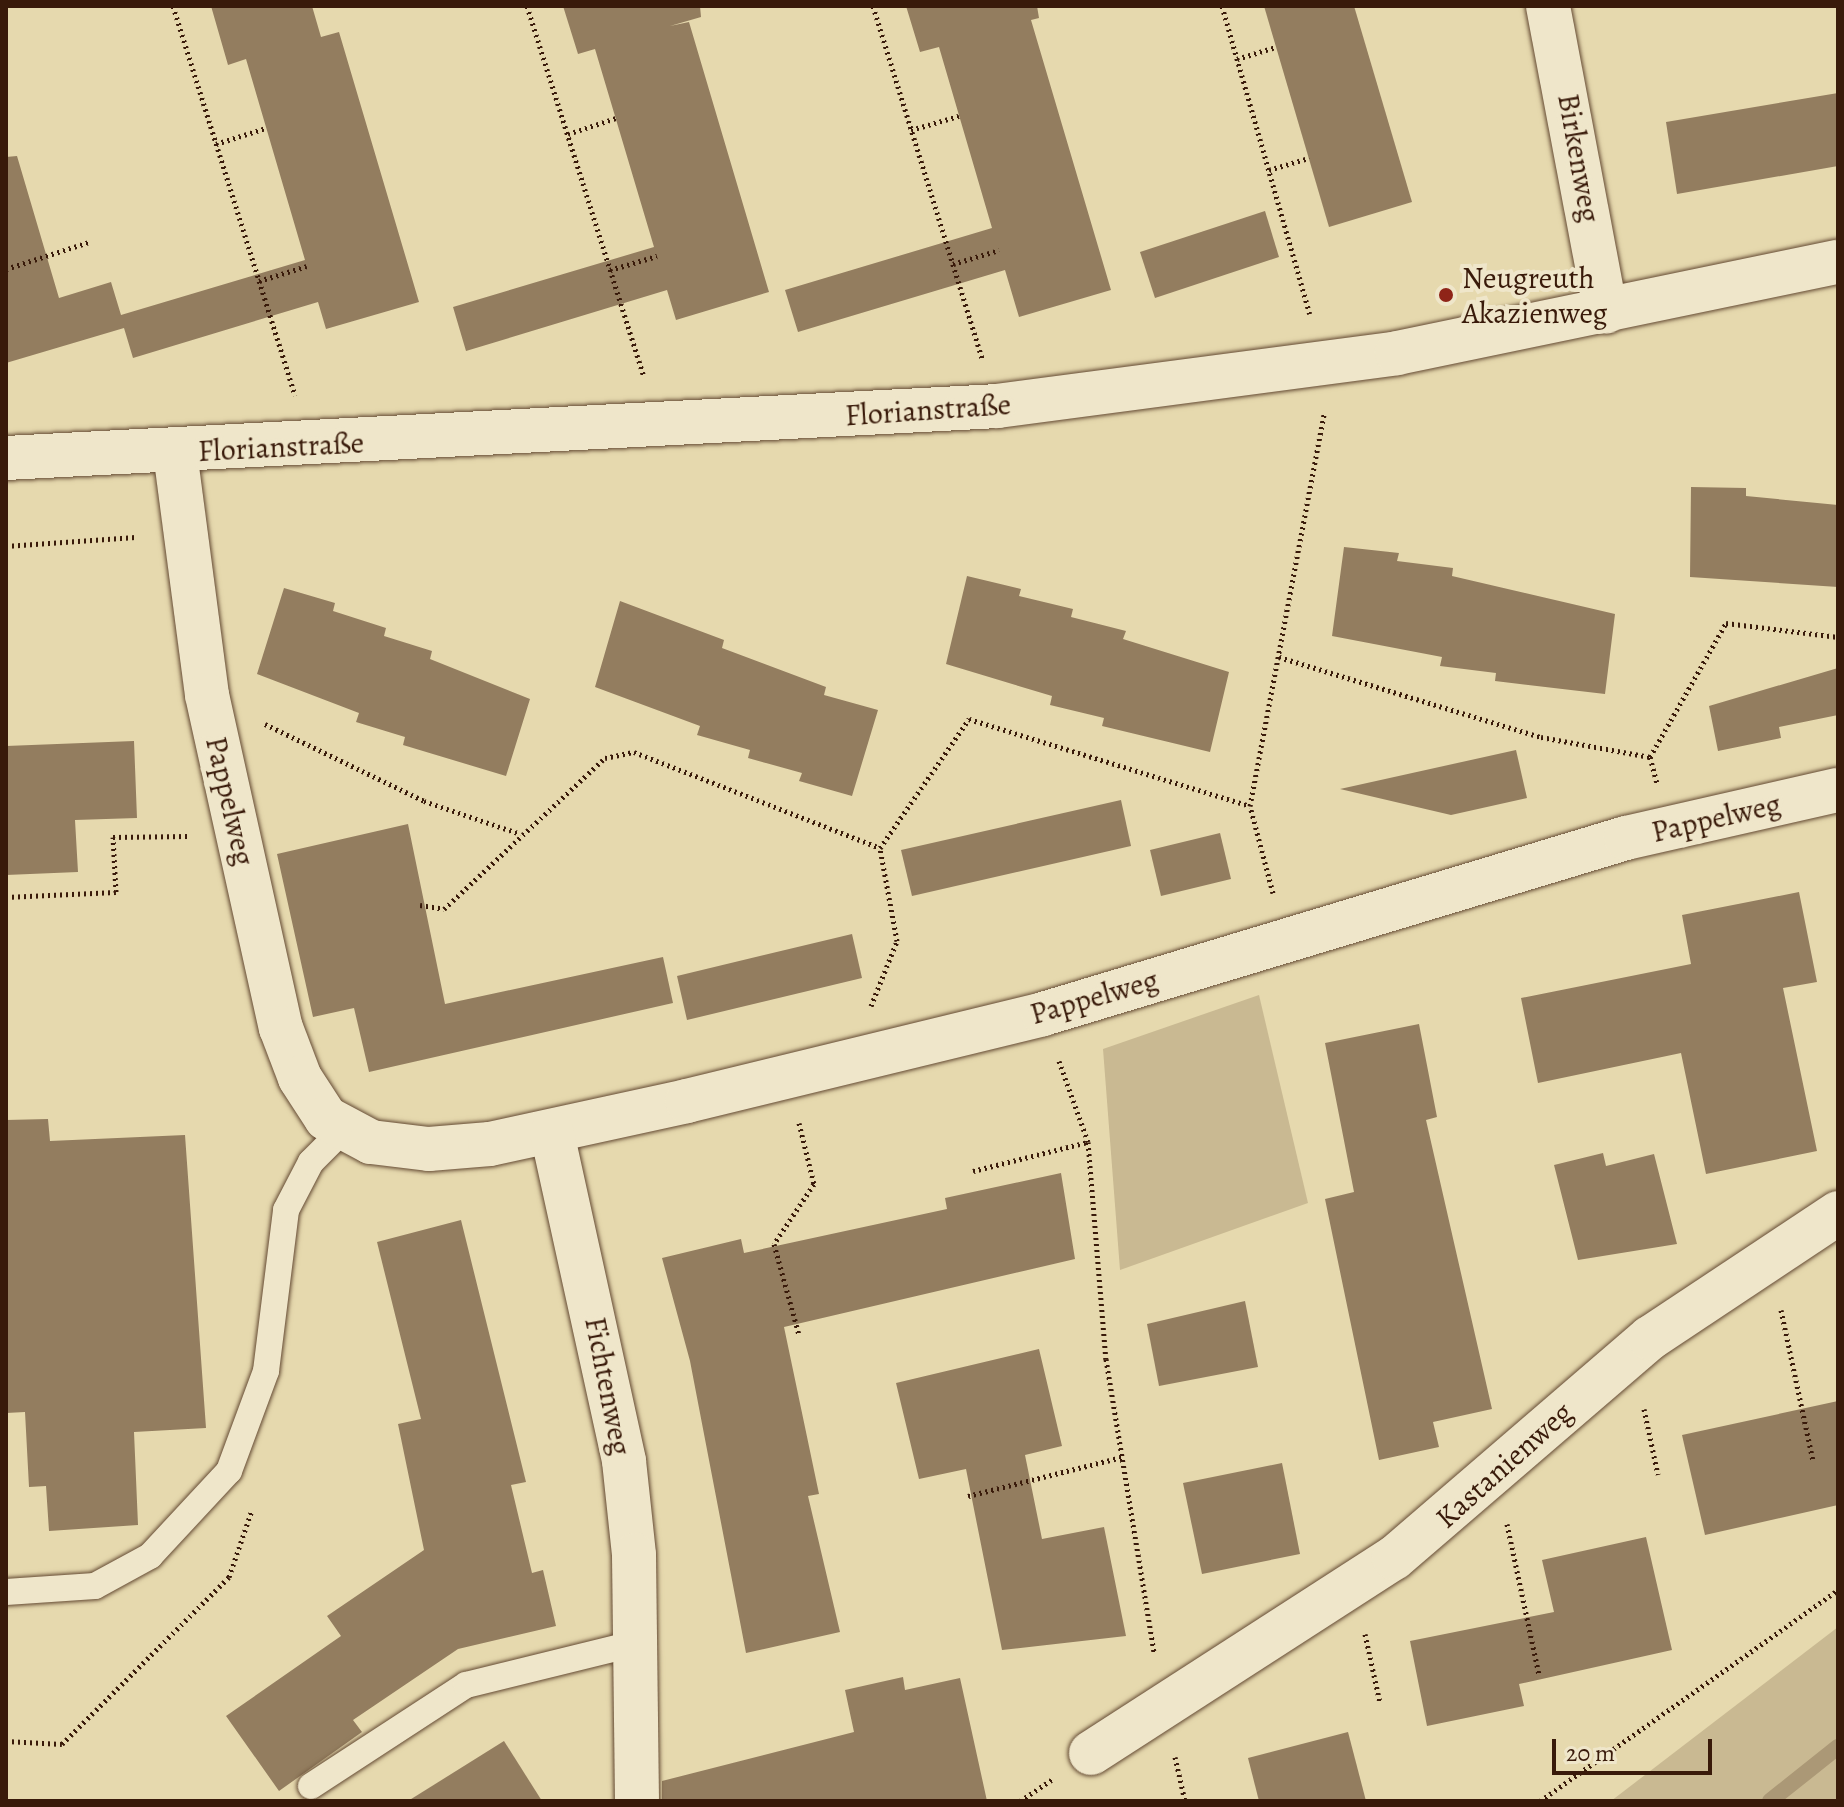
<!DOCTYPE html>
<html>
<head>
<meta charset="utf-8">
<style>
  body { margin:0 }
  #map { position:relative; width:1844px; height:1807px; overflow:hidden; background:#e6d9ae; font-family:Alegreya,serif }
  div>[style] { position:absolute }
  [style*='--x'] { left:calc(var(--x)*1px); top:calc(var(--y)*1px); width:calc(var(--w)*1px); rotate:calc(var(--a)*1deg) }
  .green>* { inset:0; background:#c9b992 }
  .stream>* { height:16px; margin:-8px; padding:0 8px; transform-origin:8px; border-radius:8px; background:#ab9876 }
  .building>* { inset:0; background:#937d5f }
  .path>* { height:5px; margin-top:-2.5px; transform-origin:0; background:repeating-linear-gradient(90deg,#391a0a 0 2px,transparent 0 6px) }
  .roads { filter:drop-shadow(0 0 2px #644a33) drop-shadow(0 0 2px #644a33) }
  .lane>* { height:26px; margin:-13px; padding:0 13px; transform-origin:13px; border-radius:13px; background:#efe6ca }
  .street>* { height:44px; margin:-22px; padding:0 22px; transform-origin:22px; border-radius:22px; background:#efe6ca }
  .secondary>* { height:44px; margin:-22px; padding:0 22px; transform-origin:22px; border-radius:22px; background:#efe6ca }
  .dots>* { width:22px; height:22px; translate:-50% -50%; box-sizing:border-box; border:4px solid #efe6ca; border-radius:50% }
  span { translate:-50% -50%; white-space:nowrap; text-align:center; line-height:1.15; -webkit-text-stroke:8px #efe6ca; paint-order:stroke }
  .street-label { font-size:30px; color:#391a0a }
  .poi-label { font-size:30px; color:#391a0a }
  .left { translate:0 -50%; text-align:left }
  .frame { position:absolute; inset:0; border:8px solid #391a0a; pointer-events:none }
  .scale { position:absolute; left:1552px; top:1739px; width:160px; height:36px; box-sizing:border-box; border:4px solid #391a0a; border-top:0; padding-left:10px; font-size:24px; line-height:28px; white-space:nowrap; color:#391a0a; -webkit-text-stroke:6px #efe6ca; paint-order:stroke }
</style>
</head>
<body>
<div id="map">
  <div class="green">
    <div style="clip-path:polygon(1259px 995px,1308px 1203px,1120px 1270px,1103px 1049px)"></div>
    <div style="clip-path:polygon(1838px 1627px,1838px 1801px,1611px 1801px)"></div>
  </div>
  <div class="stream">
    <div style="--x:1770;--y:1801;--w:87;--a:-38.5"></div>
  </div>
  <div class="building">
    <div style="clip-path:polygon(211px 6px,312px 6px,321px 37px,339px 32px,419px 302px,326px 329px,318px 302px,133px 358px,124px 328px,6px 363px,6px 157px,17px 156px,59px 298px,111px 282px,121px 315px,305px 260px,246px 59px,228px 65px)"></div>
    <div style="clip-path:polygon(563px 6px,700px 6px,701px 17px,670px 26px,689px 22px,769px 292px,676px 320px,667px 290px,466px 351px,453px 307px,654px 247px,595px 49px,578px 54px)"></div>
    <div style="clip-path:polygon(906px 6px,1037px 6px,1039px 18px,1031px 20px,1111px 290px,1019px 317px,1005px 270px,798px 332px,785px 290px,992px 228px,939px 47px,920px 52px)"></div>
    <div style="clip-path:polygon(1264px 6px,1354px 6px,1412px 202px,1329px 227px)"></div>
    <div style="clip-path:polygon(1838px 93px,1838px 166px,1677px 194px,1666px 122px)"></div>
    <div style="clip-path:polygon(1265px 211px,1279px 257px,1155px 298px,1140px 252px)"></div>
    <div style="clip-path:polygon(1691px 487px,1746px 488px,1746px 496px,1838px 505px,1838px 587px,1690px 577px)"></div>
    <div style="clip-path:polygon(1344px 547px,1399px 553px,1397px 561px,1453px 568px,1452px 576px,1615px 614px,1605px 694px,1495px 681px,1496px 673px,1440px 666px,1442px 657px,1332px 636px)"></div>
    <div style="clip-path:polygon(967px 576px,1021px 589px,1019px 596px,1073px 609px,1071px 617px,1126px 631px,1123px 639px,1229px 672px,1210px 752px,1102px 726px,1104px 718px,1050px 705px,1052px 696px,946px 664px)"></div>
    <div style="clip-path:polygon(284px 588px,335px 603px,333px 611px,386px 628px,384px 636px,432px 651px,430px 659px,530px 699px,506px 776px,403px 745px,405px 737px,356px 722px,359px 713px,257px 674px)"></div>
    <div style="clip-path:polygon(620px 601px,724px 640px,722px 648px,826px 687px,824px 695px,878px 710px,852px 796px,799px 781px,802px 773px,748px 758px,750px 750px,697px 735px,700px 726px,595px 687px)"></div>
    <div style="clip-path:polygon(1838px 668px,1838px 715px,1779px 727px,1781px 738px,1718px 751px,1709px 706px)"></div>
    <div style="clip-path:polygon(134px 741px,137px 818px,75px 820px,78px 872px,6px 875px,6px 746px)"></div>
    <div style="clip-path:polygon(1516px 750px,1527px 798px,1451px 815px,1340px 789px)"></div>
    <div style="clip-path:polygon(1121px 800px,1131px 846px,912px 896px,901px 850px)"></div>
    <div style="clip-path:polygon(408px 824px,445px 1004px,663px 957px,673px 1003px,369px 1072px,354px 1008px,313px 1017px,277px 854px)"></div>
    <div style="clip-path:polygon(1220px 833px,1231px 879px,1161px 896px,1150px 850px)"></div>
    <div style="clip-path:polygon(1799px 892px,1817px 982px,1783px 988px,1817px 1151px,1706px 1174px,1681px 1053px,1538px 1083px,1521px 998px,1691px 964px,1682px 915px)"></div>
    <div style="clip-path:polygon(852px 934px,862px 978px,687px 1020px,677px 976px)"></div>
    <div style="clip-path:polygon(1419px 1024px,1437px 1117px,1426px 1120px,1492px 1409px,1433px 1422px,1439px 1447px,1379px 1460px,1325px 1199px,1354px 1192px,1325px 1043px)"></div>
    <div style="clip-path:polygon(48px 1119px,50px 1141px,185px 1135px,206px 1428px,134px 1432px,138px 1525px,49px 1531px,46px 1486px,29px 1487px,25px 1412px,6px 1413px,6px 1120px)"></div>
    <div style="clip-path:polygon(1603px 1153px,1606px 1166px,1654px 1154px,1677px 1244px,1578px 1260px,1554px 1165px)"></div>
    <div style="clip-path:polygon(1061px 1173px,1075px 1259px,784px 1327px,819px 1494px,808px 1496px,840px 1632px,746px 1653px,690px 1361px,662px 1258px,741px 1239px,744px 1253px,947px 1209px,945px 1198px)"></div>
    <div style="clip-path:polygon(461px 1220px,526px 1482px,511px 1485px,532px 1573px,543px 1570px,556px 1626px,458px 1649px,353px 1720px,362px 1732px,279px 1791px,226px 1716px,341px 1636px,327px 1616px,424px 1550px,398px 1424px,421px 1419px,377px 1242px)"></div>
    <div style="clip-path:polygon(1245px 1301px,1258px 1367px,1159px 1386px,1147px 1324px)"></div>
    <div style="clip-path:polygon(1039px 1349px,1062px 1446px,1025px 1455px,1042px 1539px,1104px 1527px,1126px 1636px,1002px 1650px,966px 1469px,919px 1479px,896px 1383px)"></div>
    <div style="clip-path:polygon(1838px 1401px,1838px 1505px,1705px 1535px,1682px 1435px)"></div>
    <div style="clip-path:polygon(1282px 1463px,1300px 1554px,1202px 1574px,1183px 1483px)"></div>
    <div style="clip-path:polygon(1646px 1537px,1672px 1650px,1519px 1684px,1524px 1706px,1427px 1726px,1410px 1641px,1554px 1612px,1542px 1560px)"></div>
    <div style="clip-path:polygon(903px 1677px,905px 1690px,960px 1678px,987px 1801px,662px 1801px,662px 1781px,854px 1732px,845px 1690px)"></div>
    <div style="clip-path:polygon(1348px 1732px,1366px 1801px,1259px 1801px,1248px 1758px)"></div>
    <div style="clip-path:polygon(504px 1741px,542px 1801px,408px 1801px)"></div>
  </div>
  <div class="path">
    <div style="--x:173;--y:6;--w:408;--a:72.6"></div>
    <div style="--x:527;--y:6;--w:387;--a:72.5"></div>
    <div style="--x:873;--y:6;--w:369;--a:72.8"></div>
    <div style="--x:1222;--y:6;--w:320;--a:74.1"></div>
    <div style="--x:1237;--y:59;--w:41;--a:-17.1"></div>
    <div style="--x:911;--y:130;--w:50;--a:-16.3"></div>
    <div style="--x:568;--y:134;--w:51;--a:-18.4"></div>
    <div style="--x:216;--y:144;--w:52;--a:-17.7"></div>
    <div style="--x:1269;--y:170;--w:42;--a:-16.7"></div>
    <div style="--x:953;--y:264;--w:48;--a:-16.9"></div>
    <div style="--x:6;--y:269;--w:87;--a:-18"></div>
    <div style="--x:610;--y:270;--w:49;--a:-16.6"></div>
    <div style="--x:259;--y:281;--w:50;--a:-17.4"></div>
    <div style="--x:6;--y:546;--w:130;--a:-4"></div>
    <div style="--x:1279;--y:657;--w:274;--a:17"></div>
    <div style="--x:1541;--y:737;--w:111;--a:10.4"></div>
    <div style="--x:1650;--y:757;--w:154;--a:-60.4"></div>
    <div style="--x:1726;--y:623;--w:113;--a:7.1"></div>
    <div style="--x:265;--y:724;--w:177;--a:25.8"></div>
    <div style="--x:424;--y:801;--w:102;--a:18.8"></div>
    <div style="--x:1650;--y:757;--w:27;--a:75"></div>
    <div style="--x:1273;--y:893;--w:90;--a:-104.8"></div>
    <div style="--x:1250;--y:806;--w:399;--a:-79.3"></div>
    <div style="--x:6;--y:897;--w:110;--a:-2.6"></div>
    <div style="--x:116;--y:892;--w:55;--a:-93.1"></div>
    <div style="--x:113;--y:837;--w:76;--a:-0.8"></div>
    <div style="--x:420;--y:905;--w:24;--a:9"></div>
    <div style="--x:444;--y:909;--w:221;--a:-43.2"></div>
    <div style="--x:605;--y:758;--w:30;--a:-12"></div>
    <div style="--x:634;--y:752;--w:264;--a:21.3"></div>
    <div style="--x:871;--y:1006;--w:70;--a:-68.2"></div>
    <div style="--x:897;--y:941;--w:95;--a:-100.4"></div>
    <div style="--x:880;--y:848;--w:157;--a:-55.4"></div>
    <div style="--x:969;--y:719;--w:294;--a:17.2"></div>
    <div style="--x:1059;--y:1061;--w:86;--a:70.3"></div>
    <div style="--x:1088;--y:1142;--w:218;--a:85.3"></div>
    <div style="--x:1106;--y:1359;--w:298;--a:80.7"></div>
    <div style="--x:799;--y:1123;--w:63;--a:76.2"></div>
    <div style="--x:814;--y:1184;--w:72;--a:123.7"></div>
    <div style="--x:774;--y:1244;--w:94;--a:74.6"></div>
    <div style="--x:973;--y:1171;--w:119;--a:-14.2"></div>
    <div style="--x:1781;--y:1310;--w:154;--a:78"></div>
    <div style="--x:1644;--y:1409;--w:67;--a:78"></div>
    <div style="--x:968;--y:1496;--w:159;--a:-14.2"></div>
    <div style="--x:1507;--y:1524;--w:154;--a:78"></div>
    <div style="--x:1365;--y:1634;--w:71;--a:77.7"></div>
    <div style="--x:6;--y:1741;--w:56;--a:3.1"></div>
    <div style="--x:62;--y:1744;--w:236;--a:-45"></div>
    <div style="--x:229;--y:1577;--w:71;--a:-71.1"></div>
    <div style="--x:1175;--y:1757;--w:45;--a:77.2"></div>
    <div style="--x:1020;--y:1801;--w:40;--a:-34"></div>
    <div style="--x:1540;--y:1801;--w:365;--a:-35.3"></div>
  </div>
  <div class="roads">
    <div class="lane">
      <div style="--x:6;--y:1592;--w:89;--a:-3.9"></div>
      <div style="--x:95;--y:1586;--w:63;--a:-28.6"></div>
      <div style="--x:150;--y:1556;--w:116;--a:-47.1"></div>
      <div style="--x:229;--y:1471;--w:107;--a:-69.7"></div>
      <div style="--x:266;--y:1371;--w:162;--a:-82.9"></div>
      <div style="--x:286;--y:1210;--w:54;--a:-62.5"></div>
      <div style="--x:311;--y:1162;--w:42;--a:-45"></div>
      <div style="--x:311;--y:1786;--w:185;--a:-33.1"></div>
      <div style="--x:466;--y:1685;--w:176;--a:-13.8"></div>
    </div>
    <div class="street">
      <div style="--x:1548;--y:6;--w:311;--a:79.3"></div>
      <div style="--x:175;--y:452;--w:245;--a:82.5"></div>
      <div style="--x:207;--y:695;--w:341;--a:77.5"></div>
      <div style="--x:281;--y:1028;--w:53;--a:69.2"></div>
      <div style="--x:300;--y:1078;--w:48;--a:57"></div>
      <div style="--x:326;--y:1118;--w:51;--a:28.1"></div>
      <div style="--x:371;--y:1142;--w:58;--a:6.9"></div>
      <div style="--x:429;--y:1149;--w:61;--a:-4.7"></div>
      <div style="--x:490;--y:1144;--w:202;--a:-12.3"></div>
      <div style="--x:687;--y:1101;--w:366;--a:-13.7"></div>
      <div style="--x:1043;--y:1014;--w:609;--a:-16.8"></div>
      <div style="--x:1626;--y:838;--w:217;--a:-12.8"></div>
      <div style="--x:552;--y:1133;--w:336;--a:77.6"></div>
      <div style="--x:624;--y:1461;--w:95;--a:83.9"></div>
      <div style="--x:634;--y:1555;--w:246;--a:89.3"></div>
      <div style="--x:1091;--y:1753;--w:360;--a:-32.8"></div>
      <div style="--x:1394;--y:1558;--w:338;--a:-40.7"></div>
      <div style="--x:1650;--y:1338;--w:226;--a:-33.6"></div>
    </div>
    <div class="secondary">
      <div style="--x:6;--y:458;--w:992;--a:-3"></div>
      <div style="--x:997;--y:406;--w:403;--a:-7.5"></div>
      <div style="--x:1397;--y:353;--w:450;--a:-11.7"></div>
    </div>
  </div>
  <div class="dots">
    <div style="left:1446px;top:295px;background:#8f2418"></div>
  </div>
  <div class="street-label">
    <span style="left:1579px;top:158px;rotate:80deg">Birkenweg</span>
    <span style="left:928px;top:410px;rotate:-4deg">Florianstraße</span>
    <span style="left:281px;top:447px;rotate:-3deg">Florianstraße</span>
    <span style="left:230px;top:801px;rotate:77deg">Pappelweg</span>
    <span style="left:1716px;top:818px;rotate:-13deg">Pappelweg</span>
    <span style="left:1094px;top:997px;rotate:-16deg">Pappelweg</span>
    <span style="left:608px;top:1386px;rotate:79deg">Fichtenweg</span>
    <span style="left:1504px;top:1465px;rotate:-42deg">Kastanienweg</span>
  </div>
  <div class="poi-label">
    <span class="left" style="left:1462px;top:295px">Neugreuth<br>Akazienweg</span>
  </div>
  <div class="frame"></div>
  <div class="scale">20 m</div>
</div>
</body>
</html>
